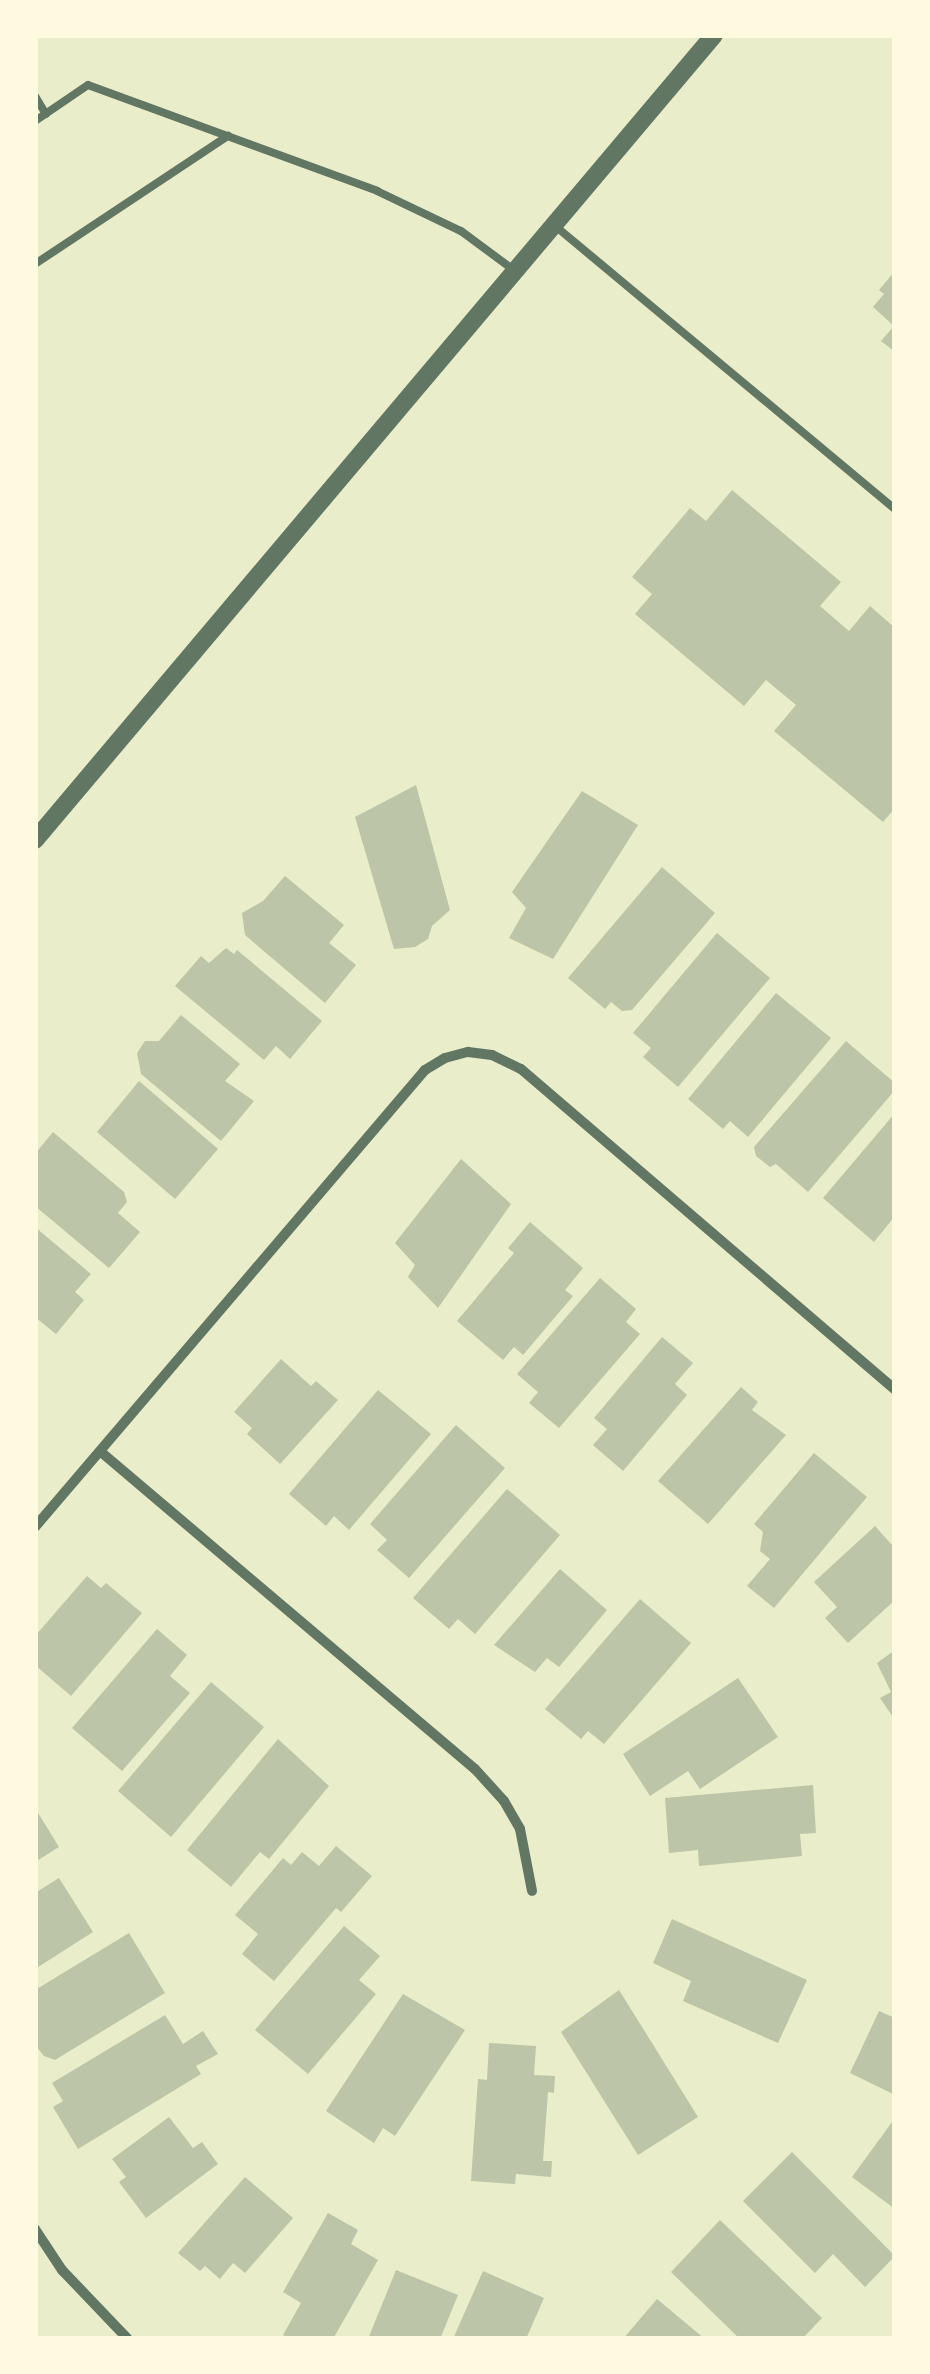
<!DOCTYPE html>
<html>
<head>
<meta charset="utf-8">
<style>
  body { margin:0 }
  #map { position:relative; width:930px; height:2374px; overflow:hidden; background:#e9edc9; font-family:Inter,sans-serif }
  div>[style] { position:absolute }
  [style*='--x'] { left:calc(var(--x)*1px); top:calc(var(--y)*1px); width:calc(var(--w)*1px); rotate:calc(var(--a)*1deg) }
  .building>* { inset:0; background:#bcc5a7 }
  .service>* { height:8px; margin:-4px; padding:0 4px; transform-origin:4px; border-radius:4px; background:#617663 }
  .minor>* { height:10px; margin:-5px; padding:0 5px; transform-origin:5px; border-radius:5px; background:#617663 }
  .tertiary>* { height:18px; margin:-9px; padding:0 9px; transform-origin:9px; border-radius:9px; background:#617663 }
  span { translate:-50% -50%; white-space:nowrap; text-align:center; line-height:1.15; -webkit-text-stroke:8px #fefae0; paint-order:stroke }
  .frame { position:absolute; inset:0; border:38px solid #fefae0; pointer-events:none }
</style>
</head>
<body>
<div id="map">
  <div class="building">
    <div style="clip-path:polygon(895px 271px,895px 352px,881px 341px,894px 326px,873px 307px,884px 294px,879px 290px)"></div>
    <div style="clip-path:polygon(732px 490px,841px 582px,820px 606px,849px 631px,870px 606px,895px 628px,895px 808px,883px 822px,774px 731px,796px 705px,766px 680px,744px 706px,635px 614px,652px 594px,632px 577px,690px 508px,706px 521px)"></div>
    <div style="clip-path:polygon(416px 785px,450px 910px,432px 926px,428px 939px,415px 947px,394px 949px,355px 817px)"></div>
    <div style="clip-path:polygon(582px 791px,638px 825px,553px 959px,509px 938px,526px 908px,512px 892px)"></div>
    <div style="clip-path:polygon(662px 867px,715px 913px,632px 1010px,622px 1011px,611px 1002px,605px 1009px,568px 978px)"></div>
    <div style="clip-path:polygon(285px 876px,344px 925px,329px 943px,356px 965px,325px 1003px,245px 935px,242px 913px,263px 901px)"></div>
    <div style="clip-path:polygon(717px 933px,770px 978px,678px 1087px,643px 1057px,651px 1048px,633px 1033px)"></div>
    <div style="clip-path:polygon(226px 948px,234px 954px,237px 950px,322px 1021px,290px 1059px,276px 1046px,264px 1060px,175px 986px,201px 956px,209px 963px)"></div>
    <div style="clip-path:polygon(776px 993px,831px 1038px,748px 1137px,730px 1121px,723px 1129px,688px 1099px)"></div>
    <div style="clip-path:polygon(181px 1015px,240px 1064px,225px 1081px,254px 1101px,221px 1141px,141px 1074px,137px 1053px,145px 1041px,159px 1041px)"></div>
    <div style="clip-path:polygon(846px 1041px,895px 1083px,895px 1090px,808px 1192px,776px 1164px,770px 1167px,756px 1156px,754px 1147px)"></div>
    <div style="clip-path:polygon(139px 1081px,218px 1149px,175px 1199px,97px 1132px)"></div>
    <div style="clip-path:polygon(895px 1113px,895px 1216px,874px 1242px,823px 1198px)"></div>
    <div style="clip-path:polygon(53px 1132px,124px 1192px,127px 1202px,118px 1213px,140px 1232px,109px 1268px,35px 1206px,35px 1154px)"></div>
    <div style="clip-path:polygon(461px 1159px,511px 1204px,438px 1308px,408px 1277px,415px 1265px,395px 1243px)"></div>
    <div style="clip-path:polygon(530px 1222px,583px 1268px,565px 1290px,573px 1296px,523px 1355px,514px 1347px,503px 1360px,457px 1321px,514px 1253px,508px 1248px)"></div>
    <div style="clip-path:polygon(35px 1227px,91px 1274px,75px 1292px,84px 1300px,56px 1334px,35px 1317px)"></div>
    <div style="clip-path:polygon(600px 1278px,636px 1309px,626px 1322px,640px 1334px,559px 1428px,529px 1403px,538px 1392px,517px 1374px)"></div>
    <div style="clip-path:polygon(662px 1337px,693px 1363px,675px 1384px,687px 1395px,623px 1471px,593px 1445px,607px 1429px,594px 1418px)"></div>
    <div style="clip-path:polygon(281px 1359px,311px 1386px,316px 1381px,338px 1400px,280px 1464px,247px 1434px,252px 1428px,234px 1412px)"></div>
    <div style="clip-path:polygon(741px 1387px,758px 1402px,752px 1410px,786px 1435px,708px 1524px,658px 1481px)"></div>
    <div style="clip-path:polygon(378px 1390px,431px 1434px,349px 1530px,334px 1516px,326px 1526px,289px 1494px)"></div>
    <div style="clip-path:polygon(456px 1425px,505px 1468px,409px 1578px,377px 1550px,387px 1540px,370px 1524px)"></div>
    <div style="clip-path:polygon(814px 1453px,867px 1497px,774px 1608px,747px 1586px,770px 1559px,760px 1551px,763px 1532px,754px 1524px)"></div>
    <div style="clip-path:polygon(507px 1489px,560px 1535px,475px 1634px,458px 1619px,449px 1629px,413px 1598px)"></div>
    <div style="clip-path:polygon(875px 1526px,891px 1544px,895px 1541px,895px 1600px,848px 1643px,825px 1618px,837px 1607px,814px 1582px)"></div>
    <div style="clip-path:polygon(560px 1569px,607px 1610px,559px 1667px,547px 1658px,535px 1672px,494px 1645px)"></div>
    <div style="clip-path:polygon(87px 1576px,101px 1588px,106px 1583px,142px 1613px,71px 1696px,35px 1665px,35px 1636px)"></div>
    <div style="clip-path:polygon(640px 1599px,691px 1643px,604px 1744px,588px 1731px,581px 1739px,545px 1709px)"></div>
    <div style="clip-path:polygon(157px 1629px,187px 1655px,170px 1676px,190px 1693px,122px 1771px,72px 1728px)"></div>
    <div style="clip-path:polygon(895px 1650px,895px 1720px,880px 1698px,891px 1692px,877px 1663px)"></div>
    <div style="clip-path:polygon(738px 1678px,778px 1737px,700px 1789px,688px 1771px,650px 1796px,623px 1754px)"></div>
    <div style="clip-path:polygon(211px 1682px,264px 1727px,171px 1837px,118px 1791px)"></div>
    <div style="clip-path:polygon(278px 1739px,329px 1786px,269px 1859px,260px 1852px,231px 1887px,187px 1850px)"></div>
    <div style="clip-path:polygon(813px 1785px,816px 1833px,800px 1834px,802px 1856px,699px 1866px,698px 1850px,669px 1853px,665px 1798px)"></div>
    <div style="clip-path:polygon(35px 1808px,59px 1847px,35px 1862px)"></div>
    <div style="clip-path:polygon(336px 1846px,372px 1876px,341px 1912px,336px 1908px,274px 1981px,242px 1954px,258px 1934px,235px 1915px,283px 1858px,291px 1865px,302px 1852px,319px 1866px)"></div>
    <div style="clip-path:polygon(59px 1878px,93px 1932px,35px 1969px,35px 1893px)"></div>
    <div style="clip-path:polygon(672px 1919px,807px 1980px,778px 2043px,683px 2001px,691px 1981px,653px 1963px)"></div>
    <div style="clip-path:polygon(344px 1926px,380px 1956px,359px 1980px,376px 1994px,308px 2074px,255px 2030px)"></div>
    <div style="clip-path:polygon(129px 1933px,165px 1993px,55px 2060px,44px 2056px,35px 2045px,35px 1990px)"></div>
    <div style="clip-path:polygon(619px 1990px,698px 2117px,638px 2155px,561px 2032px)"></div>
    <div style="clip-path:polygon(403px 1994px,465px 2030px,395px 2136px,383px 2128px,374px 2143px,326px 2111px)"></div>
    <div style="clip-path:polygon(879px 2011px,895px 2018px,895px 2095px,850px 2073px)"></div>
    <div style="clip-path:polygon(165px 2015px,183px 2044px,203px 2031px,218px 2054px,196px 2066px,201px 2074px,78px 2149px,53px 2107px,63px 2101px,52px 2083px)"></div>
    <div style="clip-path:polygon(489px 2043px,536px 2046px,534px 2075px,555px 2076px,554px 2093px,548px 2092px,543px 2161px,552px 2161px,551px 2177px,516px 2174px,515px 2184px,471px 2181px,478px 2079px,487px 2080px)"></div>
    <div style="clip-path:polygon(169px 2117px,193px 2148px,202px 2142px,218px 2164px,146px 2218px,119px 2182px,126px 2177px,112px 2159px)"></div>
    <div style="clip-path:polygon(895px 2118px,895px 2209px,852px 2177px)"></div>
    <div style="clip-path:polygon(792px 2152px,895px 2256px,865px 2287px,833px 2254px,815px 2273px,743px 2201px)"></div>
    <div style="clip-path:polygon(245px 2177px,293px 2218px,245px 2273px,233px 2263px,220px 2279px,205px 2266px,200px 2271px,178px 2253px)"></div>
    <div style="clip-path:polygon(328px 2213px,358px 2230px,351px 2244px,378px 2260px,333px 2339px,290px 2339px,283px 2335px,301px 2303px,283px 2292px)"></div>
    <div style="clip-path:polygon(720px 2220px,822px 2318px,802px 2339px,740px 2339px,671px 2272px)"></div>
    <div style="clip-path:polygon(396px 2270px,458px 2295px,440px 2339px,368px 2339px)"></div>
    <div style="clip-path:polygon(483px 2271px,544px 2298px,526px 2339px,453px 2339px)"></div>
    <div style="clip-path:polygon(657px 2299px,705px 2339px,623px 2339px)"></div>
  </div>
  <div class="service">
    <div style="--x:35;--y:96;--w:21;--a:59"></div>
    <div style="--x:35;--y:121;--w:64;--a:-34.2"></div>
    <div style="--x:88;--y:85;--w:308;--a:20.1"></div>
    <div style="--x:377;--y:191;--w:93;--a:25.5"></div>
    <div style="--x:461;--y:231;--w:67;--a:36.5"></div>
    <div style="--x:554;--y:225;--w:444;--a:39.8"></div>
    <div style="--x:35;--y:264;--w:232;--a:-33.6"></div>
  </div>
  <div class="minor">
    <div style="--x:101;--y:1452;--w:490;--a:40.3"></div>
    <div style="--x:475;--y:1769;--w:43;--a:47.8"></div>
    <div style="--x:504;--y:1801;--w:32;--a:60"></div>
    <div style="--x:520;--y:1829;--w:63;--a:79"></div>
    <div style="--x:35;--y:1527;--w:601;--a:-49.52"></div>
    <div style="--x:425;--y:1070;--w:23;--a:-31"></div>
    <div style="--x:445;--y:1058;--w:24;--a:-15"></div>
    <div style="--x:468;--y:1052;--w:24;--a:7"></div>
    <div style="--x:492;--y:1055;--w:32;--a:26"></div>
    <div style="--x:521;--y:1069;--w:493;--a:40.6"></div>
    <div style="--x:35;--y:2229;--w:49;--a:56.6"></div>
    <div style="--x:62;--y:2270;--w:95;--a:46.3"></div>
  </div>
  <div class="tertiary">
    <div style="--x:35;--y:840;--w:1053;--a:-49.85"></div>
  </div>
  <div class="frame"></div>
</div>
</body>
</html>
